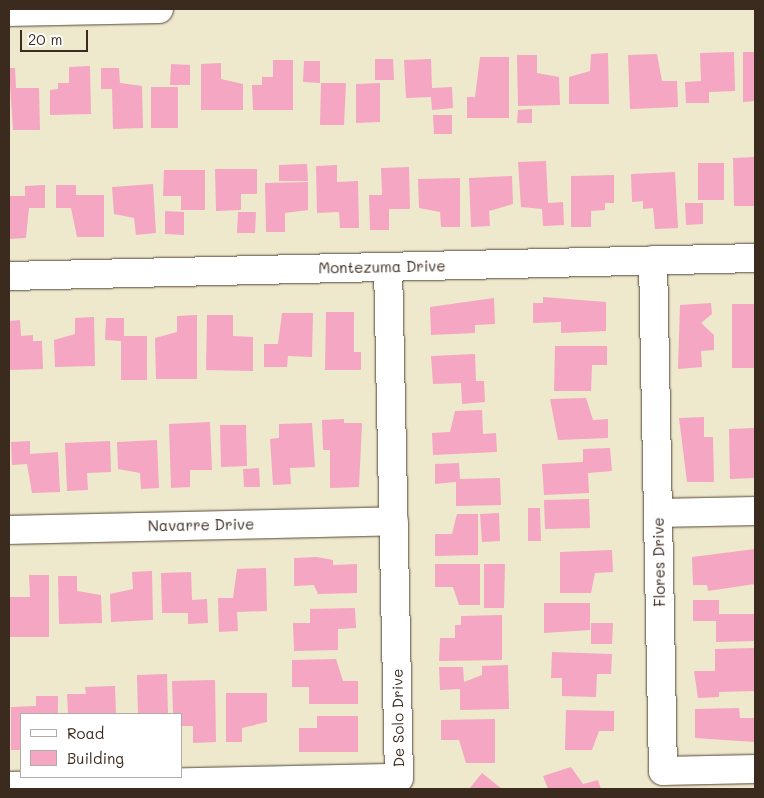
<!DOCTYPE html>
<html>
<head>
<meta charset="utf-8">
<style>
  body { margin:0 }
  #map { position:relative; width:764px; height:798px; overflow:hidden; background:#eee8cd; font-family:Mali,sans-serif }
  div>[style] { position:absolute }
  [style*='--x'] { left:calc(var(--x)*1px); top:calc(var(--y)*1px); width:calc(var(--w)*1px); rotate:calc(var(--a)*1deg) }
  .building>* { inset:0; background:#f5a6c3 }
  .roads { filter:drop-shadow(0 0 1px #564638) drop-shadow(0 0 1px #564638) }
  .minor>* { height:28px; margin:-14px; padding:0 14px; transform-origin:14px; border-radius:14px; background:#fff }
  span { translate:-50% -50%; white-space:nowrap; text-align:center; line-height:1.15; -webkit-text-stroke:5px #fff; paint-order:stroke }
  .street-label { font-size:15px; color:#3b2a1e }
  .frame { position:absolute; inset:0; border:10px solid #3b2a1e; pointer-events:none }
  .legend { position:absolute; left:20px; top:713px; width:162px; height:65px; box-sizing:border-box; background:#fff; border:1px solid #b1aaa5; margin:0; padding:6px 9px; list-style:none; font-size:15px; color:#3b2a1e }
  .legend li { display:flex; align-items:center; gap:10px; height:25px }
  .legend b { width:25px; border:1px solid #b1aaa5 }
  .scale { position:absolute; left:20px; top:30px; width:68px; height:22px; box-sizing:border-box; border:2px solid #3b2a1e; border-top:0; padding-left:6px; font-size:15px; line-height:18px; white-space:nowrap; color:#3b2a1e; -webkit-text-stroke:4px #fff; paint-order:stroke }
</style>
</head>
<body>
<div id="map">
  <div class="building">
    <div style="clip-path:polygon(734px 52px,735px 91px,709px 92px,709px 103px,686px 103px,685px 82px,701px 81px,700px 53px)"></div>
    <div style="clip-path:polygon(743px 52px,755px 52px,755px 101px,743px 102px)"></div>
    <div style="clip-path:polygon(608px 53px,609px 104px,569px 104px,569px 77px,590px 71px,591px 54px)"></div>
    <div style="clip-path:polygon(657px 54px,662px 81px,677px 81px,678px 107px,630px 109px,628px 55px)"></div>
    <div style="clip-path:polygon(517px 55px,537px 55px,537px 73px,559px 77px,560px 105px,518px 106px)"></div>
    <div style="clip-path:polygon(480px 57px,509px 57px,509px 118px,467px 118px,467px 97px,475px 97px)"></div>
    <div style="clip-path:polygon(375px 59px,393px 59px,394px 80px,375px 80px)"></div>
    <div style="clip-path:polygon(431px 59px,432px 88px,452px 87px,453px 108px,432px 110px,431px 97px,406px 98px,404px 60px)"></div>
    <div style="clip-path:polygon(273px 60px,293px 60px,293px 110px,253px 110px,252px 85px,262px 85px,262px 77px,273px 77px)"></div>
    <div style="clip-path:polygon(304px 61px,320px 61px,320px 83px,303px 82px)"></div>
    <div style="clip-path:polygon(221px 63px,221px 79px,243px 84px,243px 110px,201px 110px,201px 64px)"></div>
    <div style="clip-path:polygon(171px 64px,190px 65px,190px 85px,170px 85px)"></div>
    <div style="clip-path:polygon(90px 66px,91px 114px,50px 115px,50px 90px,58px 89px,58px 83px,69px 83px,69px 67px)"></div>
    <div style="clip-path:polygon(9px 68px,15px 68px,16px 88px,39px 88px,40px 130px,13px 130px)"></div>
    <div style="clip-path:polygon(101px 68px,119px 68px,120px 83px,142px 86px,143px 128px,113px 129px,112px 89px,101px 89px)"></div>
    <div style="clip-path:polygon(321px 83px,346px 83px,344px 125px,320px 125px)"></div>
    <div style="clip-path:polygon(380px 83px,380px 122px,356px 123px,356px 84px)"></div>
    <div style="clip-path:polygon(151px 87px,178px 87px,178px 128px,151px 128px)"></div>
    <div style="clip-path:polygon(532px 109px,532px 123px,517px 123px,518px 110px)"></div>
    <div style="clip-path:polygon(433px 115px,452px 115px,452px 134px,434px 134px)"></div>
    <div style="clip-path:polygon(755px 157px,755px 206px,734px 206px,733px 158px)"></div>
    <div style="clip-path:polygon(546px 161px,548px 203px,563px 202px,564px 225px,543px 226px,542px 209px,521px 207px,518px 162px)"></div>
    <div style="clip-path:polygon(698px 163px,724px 163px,724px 200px,698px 200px)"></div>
    <div style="clip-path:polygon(307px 164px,308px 181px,279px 181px,279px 165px)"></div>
    <div style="clip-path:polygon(337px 165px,337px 182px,358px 181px,359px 228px,340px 228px,339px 212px,317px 213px,316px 166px)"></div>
    <div style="clip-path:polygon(409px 167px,410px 209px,389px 209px,389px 230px,370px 230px,369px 195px,382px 195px,381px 168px)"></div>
    <div style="clip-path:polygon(215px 169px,257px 169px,257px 194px,241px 194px,241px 210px,216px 211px)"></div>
    <div style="clip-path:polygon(164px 170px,205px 170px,205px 210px,181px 210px,181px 196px,163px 196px)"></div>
    <div style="clip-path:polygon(675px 172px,678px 228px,655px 229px,653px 208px,643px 209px,643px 201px,632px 202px,631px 174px)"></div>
    <div style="clip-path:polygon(614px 175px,614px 203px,605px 203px,605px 210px,591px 211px,591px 227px,571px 227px,571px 176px)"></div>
    <div style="clip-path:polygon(512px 176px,513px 204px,489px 211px,490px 226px,471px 227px,469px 178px)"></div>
    <div style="clip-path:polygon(460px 178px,460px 227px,441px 227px,440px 212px,419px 208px,418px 179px)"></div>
    <div style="clip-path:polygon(308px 182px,308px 210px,285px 213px,285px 232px,266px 232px,265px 183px)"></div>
    <div style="clip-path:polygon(153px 184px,156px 233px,136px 235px,134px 218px,114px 214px,112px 187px)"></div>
    <div style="clip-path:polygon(45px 185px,45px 208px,29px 208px,26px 238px,9px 239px,9px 196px,25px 196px,25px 186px)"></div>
    <div style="clip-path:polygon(56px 185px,76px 185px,76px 195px,104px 195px,104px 237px,77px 237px,71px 208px,56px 208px)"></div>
    <div style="clip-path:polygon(685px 203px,703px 203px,703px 224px,686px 225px)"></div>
    <div style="clip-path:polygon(165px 211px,184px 212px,184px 235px,165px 234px)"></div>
    <div style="clip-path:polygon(238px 212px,256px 212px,255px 233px,237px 233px)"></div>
    <div style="clip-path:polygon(543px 297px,606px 302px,606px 331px,561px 333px,561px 322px,533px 323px,533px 303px,543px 303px)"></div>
    <div style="clip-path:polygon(494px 298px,495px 324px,475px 325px,475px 333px,431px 335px,430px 307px)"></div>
    <div style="clip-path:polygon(711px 303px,712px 314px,701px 323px,714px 335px,714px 350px,701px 351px,702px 367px,678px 369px,680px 305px)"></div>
    <div style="clip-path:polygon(732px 304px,755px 304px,755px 368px,732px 368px)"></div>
    <div style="clip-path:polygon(326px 312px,354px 312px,354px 352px,361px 352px,361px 370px,325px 370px)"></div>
    <div style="clip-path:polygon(282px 313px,313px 313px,312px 357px,288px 356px,287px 367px,264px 367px,264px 344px,278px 344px)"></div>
    <div style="clip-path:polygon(197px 315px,197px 379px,156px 379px,155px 338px,177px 332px,177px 316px)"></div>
    <div style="clip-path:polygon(207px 315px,233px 315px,233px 336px,253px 337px,253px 371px,206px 370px)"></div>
    <div style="clip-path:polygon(94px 317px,95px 366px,55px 367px,54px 340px,75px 334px,75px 318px)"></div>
    <div style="clip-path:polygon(106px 318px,124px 318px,124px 336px,147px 336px,147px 380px,121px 380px,121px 341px,105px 340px)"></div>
    <div style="clip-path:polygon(20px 320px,21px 336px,33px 335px,33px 341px,42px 341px,43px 369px,9px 370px,9px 321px)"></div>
    <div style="clip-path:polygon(555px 346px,607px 346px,607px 365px,592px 365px,591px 391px,554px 391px)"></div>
    <div style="clip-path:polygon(475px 354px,476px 381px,484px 381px,485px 402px,462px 404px,461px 383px,433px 384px,431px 356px)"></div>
    <div style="clip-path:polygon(586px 398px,593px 420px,608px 419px,608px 438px,558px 440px,550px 399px)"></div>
    <div style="clip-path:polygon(482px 410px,483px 434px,496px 433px,497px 452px,433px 455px,432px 433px,450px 432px,455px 411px)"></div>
    <div style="clip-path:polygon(704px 417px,704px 437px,713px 437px,714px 482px,687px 482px,679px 418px)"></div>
    <div style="clip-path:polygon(344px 419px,344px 423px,362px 423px,359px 487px,330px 488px,330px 450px,323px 450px,322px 420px)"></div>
    <div style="clip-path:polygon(210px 422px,212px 470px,190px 470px,190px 487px,171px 488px,169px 424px)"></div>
    <div style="clip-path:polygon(312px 423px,315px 467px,290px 468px,291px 484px,273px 485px,270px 439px,279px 438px,279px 424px)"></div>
    <div style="clip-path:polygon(220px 425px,246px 425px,247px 466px,221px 467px)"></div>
    <div style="clip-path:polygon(755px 428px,755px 478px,730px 479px,729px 429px)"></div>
    <div style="clip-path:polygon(157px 440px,159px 488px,141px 489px,140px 473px,118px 469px,117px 442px)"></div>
    <div style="clip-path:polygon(30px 441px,30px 454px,58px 452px,60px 492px,32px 493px,27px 464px,12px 465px,11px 442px)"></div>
    <div style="clip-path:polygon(110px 441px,111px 472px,87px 473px,88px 490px,67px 491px,65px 443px)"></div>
    <div style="clip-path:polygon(610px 448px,612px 471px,588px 473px,589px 493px,544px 495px,542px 464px,583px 462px,583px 449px)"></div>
    <div style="clip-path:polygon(459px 463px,460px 479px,500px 478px,501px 505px,456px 506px,456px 482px,435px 484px,435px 464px)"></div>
    <div style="clip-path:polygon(259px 468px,260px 487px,244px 487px,243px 469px)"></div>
    <div style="clip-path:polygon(589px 499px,590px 528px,545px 529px,544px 500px)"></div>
    <div style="clip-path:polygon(528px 508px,540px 508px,541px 541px,528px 541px)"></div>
    <div style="clip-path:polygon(499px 513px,500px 541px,482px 542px,480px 514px)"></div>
    <div style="clip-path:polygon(457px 514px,478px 514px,478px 555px,435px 556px,435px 534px,452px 534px)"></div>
    <div style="clip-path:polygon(755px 549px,755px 584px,708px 591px,707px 585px,693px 585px,692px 557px)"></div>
    <div style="clip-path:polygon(612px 550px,613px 572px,595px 573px,591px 593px,560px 593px,560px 552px)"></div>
    <div style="clip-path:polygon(317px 557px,333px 560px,333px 565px,357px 564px,357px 593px,318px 594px,314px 585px,294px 586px,294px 558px)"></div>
    <div style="clip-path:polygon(435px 564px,480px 564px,480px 605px,459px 605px,453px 587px,435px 587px)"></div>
    <div style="clip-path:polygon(484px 564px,505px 564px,504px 608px,484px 608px)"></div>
    <div style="clip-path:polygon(266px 568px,267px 611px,237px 612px,238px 631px,219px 632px,218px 598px,233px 598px,237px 569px)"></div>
    <div style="clip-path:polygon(152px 571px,153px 620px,111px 622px,110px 594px,133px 589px,132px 572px)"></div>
    <div style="clip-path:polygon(191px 572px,192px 600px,207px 599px,208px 623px,188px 624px,188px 613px,162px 613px,161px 573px)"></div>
    <div style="clip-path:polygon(29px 575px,49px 575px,49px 637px,9px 637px,9px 597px,30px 597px)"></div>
    <div style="clip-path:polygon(58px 576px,77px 576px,77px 591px,101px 595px,102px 623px,59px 624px)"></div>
    <div style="clip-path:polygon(693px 600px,719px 600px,719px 614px,755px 614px,755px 641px,716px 642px,716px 621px,693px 621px)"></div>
    <div style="clip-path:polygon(544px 603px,590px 603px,590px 630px,544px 633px)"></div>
    <div style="clip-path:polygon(355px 608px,356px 628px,338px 629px,338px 650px,294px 651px,293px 623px,310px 623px,310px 609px)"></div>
    <div style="clip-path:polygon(502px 615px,502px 660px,439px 661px,440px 638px,455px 638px,455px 625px,461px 625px,461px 616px)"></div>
    <div style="clip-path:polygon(591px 623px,613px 623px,612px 644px,591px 644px)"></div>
    <div style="clip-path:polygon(755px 648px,755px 691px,719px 692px,719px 697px,698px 698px,694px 671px,715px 671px,715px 649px)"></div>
    <div style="clip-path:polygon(552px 652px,612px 654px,611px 674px,597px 674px,596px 697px,562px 696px,562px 678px,551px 678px)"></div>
    <div style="clip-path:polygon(336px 659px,343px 681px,358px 681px,358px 704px,309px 704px,309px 687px,292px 687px,292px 660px)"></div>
    <div style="clip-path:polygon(508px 665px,509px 709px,460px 710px,460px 689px,440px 690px,439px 667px,463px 667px,464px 682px,482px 675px,482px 666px)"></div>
    <div style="clip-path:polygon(167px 674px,168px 714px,138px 714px,137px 675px)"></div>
    <div style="clip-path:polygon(215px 680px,216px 742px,193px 743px,193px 726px,181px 726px,181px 714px,173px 714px,172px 681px)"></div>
    <div style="clip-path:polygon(115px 686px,116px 714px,68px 714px,67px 694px,86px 694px,85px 687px)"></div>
    <div style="clip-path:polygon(226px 693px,267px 693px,267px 722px,242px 728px,242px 742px,226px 742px)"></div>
    <div style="clip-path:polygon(36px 696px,58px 696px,58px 714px,21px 714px,21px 750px,11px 750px,11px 707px,36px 706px)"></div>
    <div style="clip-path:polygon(739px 708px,740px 718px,755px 718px,755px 742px,695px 738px,695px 709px)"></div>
    <div style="clip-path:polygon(566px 710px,614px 711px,614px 731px,599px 731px,592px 750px,565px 750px)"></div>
    <div style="clip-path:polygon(317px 716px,358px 716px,358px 752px,299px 752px,299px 728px,317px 728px)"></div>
    <div style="clip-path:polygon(495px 719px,495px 763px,466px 763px,459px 740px,441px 740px,441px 720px)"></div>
    <div style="clip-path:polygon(571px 767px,583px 784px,598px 780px,601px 789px,548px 789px,543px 776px)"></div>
    <div style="clip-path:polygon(482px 773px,502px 789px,469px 789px)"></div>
  </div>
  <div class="roads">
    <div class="minor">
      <div style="--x:9;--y:12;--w:150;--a:-1.1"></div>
      <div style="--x:653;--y:260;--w:511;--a:88.88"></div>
      <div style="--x:663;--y:771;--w:92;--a:-1.2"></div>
      <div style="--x:9;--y:276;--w:746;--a:-1.38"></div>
      <div style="--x:659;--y:513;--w:96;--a:-1.2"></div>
      <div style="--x:9;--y:530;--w:385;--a:-1.3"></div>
      <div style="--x:9;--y:786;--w:390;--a:-1.2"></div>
      <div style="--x:399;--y:778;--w:511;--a:-91.23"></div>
    </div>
  </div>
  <div class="street-label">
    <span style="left:382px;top:267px;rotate:-1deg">Montezuma Drive</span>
    <span style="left:201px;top:525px;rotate:-1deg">Navarre Drive</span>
    <span style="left:659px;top:562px;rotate:-91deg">Flores Drive</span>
    <span style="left:398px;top:718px;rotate:-91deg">De Solo Drive</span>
  </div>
  <div class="frame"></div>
  <ul class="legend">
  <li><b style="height:6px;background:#fff"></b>Road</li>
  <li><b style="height:14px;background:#f5a6c3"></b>Building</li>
  </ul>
  <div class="scale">20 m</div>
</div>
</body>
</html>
